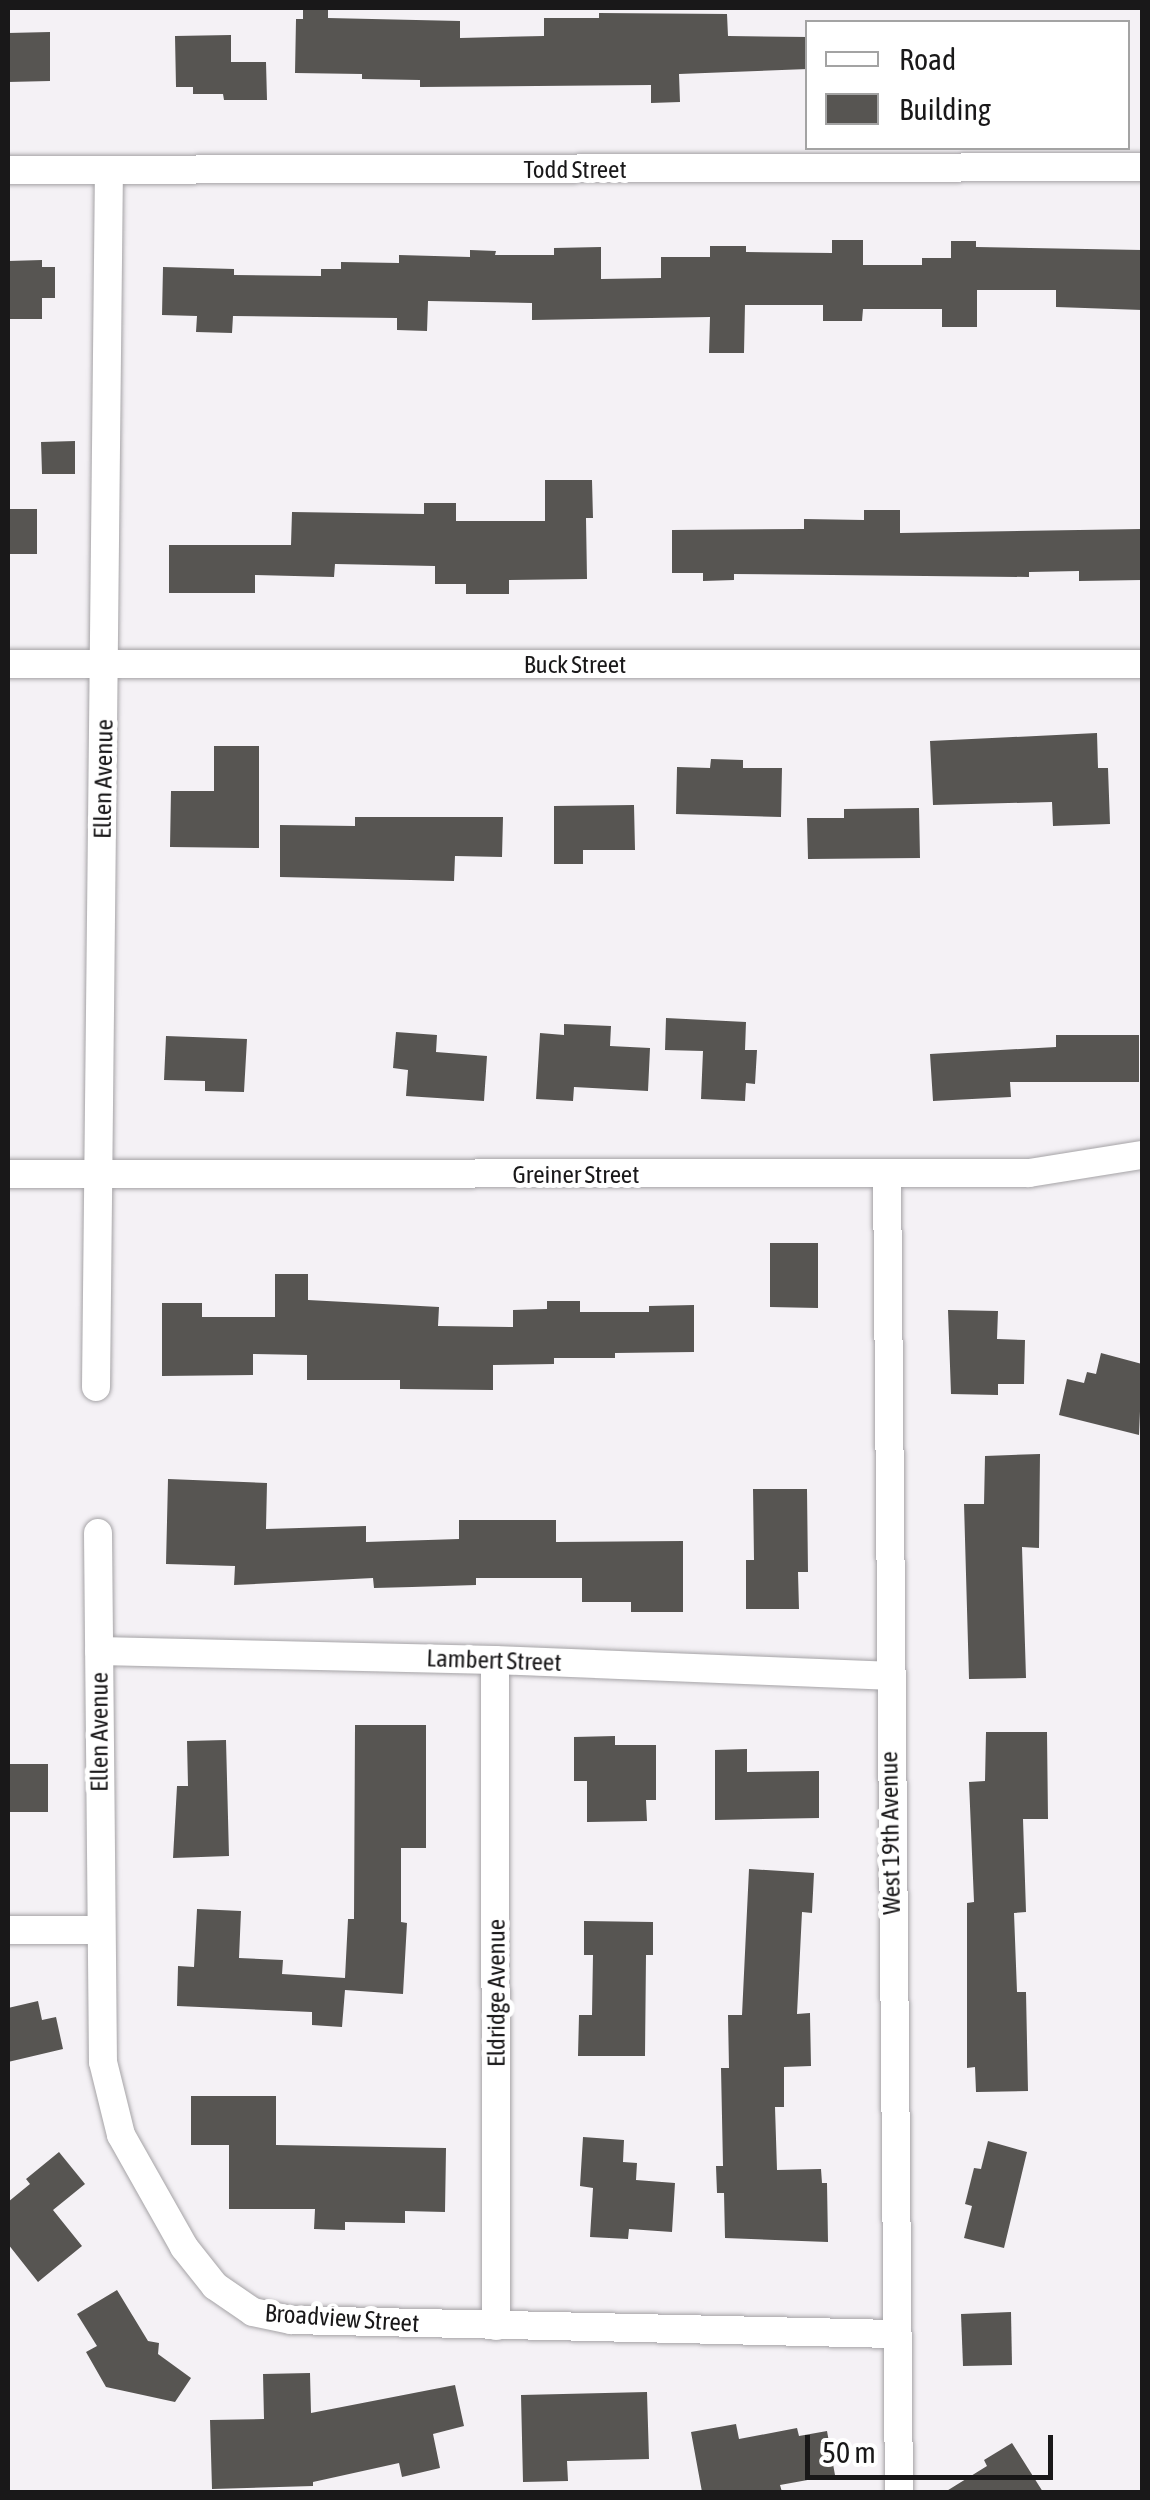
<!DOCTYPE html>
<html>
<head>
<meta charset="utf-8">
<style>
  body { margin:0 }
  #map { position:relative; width:1150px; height:2500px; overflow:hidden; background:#f4f1f5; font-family:"Asap Condensed",sans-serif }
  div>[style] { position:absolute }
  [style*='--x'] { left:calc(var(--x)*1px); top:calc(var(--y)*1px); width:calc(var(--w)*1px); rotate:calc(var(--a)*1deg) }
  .building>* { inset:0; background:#575552 }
  .roads { filter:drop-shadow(0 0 2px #a5a3a6) drop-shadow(0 0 2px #a5a3a6) }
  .street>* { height:28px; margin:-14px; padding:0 14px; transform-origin:14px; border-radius:14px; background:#fff }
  span { translate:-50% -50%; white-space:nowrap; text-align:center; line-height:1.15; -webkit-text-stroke:10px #fff; paint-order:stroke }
  .street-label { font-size:25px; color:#191819 }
  .frame { position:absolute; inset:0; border:10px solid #191819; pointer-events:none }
  .legend { position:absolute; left:805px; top:20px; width:325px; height:130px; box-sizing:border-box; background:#fff; border:2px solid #a3a3a3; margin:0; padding:12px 18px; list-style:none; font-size:30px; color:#191819 }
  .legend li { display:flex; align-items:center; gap:20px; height:50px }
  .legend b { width:50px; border:2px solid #a3a3a3 }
  .scale { position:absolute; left:805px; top:2435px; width:248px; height:45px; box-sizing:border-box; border:5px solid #191819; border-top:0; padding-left:12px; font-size:30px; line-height:35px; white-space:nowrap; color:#191819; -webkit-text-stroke:8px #fff; paint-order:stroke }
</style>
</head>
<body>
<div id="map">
  <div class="building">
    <div style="clip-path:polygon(303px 8px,328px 8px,328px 18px,460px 21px,460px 38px,544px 36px,544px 18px,599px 18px,599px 13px,727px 14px,728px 36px,808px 37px,808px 69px,679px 74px,680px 102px,651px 103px,651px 85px,420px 87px,420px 80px,362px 79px,362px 74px,295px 73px,296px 19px,303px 19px)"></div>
    <div style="clip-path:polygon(50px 32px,50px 81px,8px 82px,8px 33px)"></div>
    <div style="clip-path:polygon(231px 35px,231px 62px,266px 62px,267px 100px,224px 100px,223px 94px,193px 94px,193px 87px,176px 87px,175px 36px)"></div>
    <div style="clip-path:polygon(832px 240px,863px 240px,863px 265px,922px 265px,922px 258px,951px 258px,951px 241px,976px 241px,976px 247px,1142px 250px,1142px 310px,1056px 307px,1056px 290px,977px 290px,977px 327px,942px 327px,942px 309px,863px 309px,862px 321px,823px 321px,823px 305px,745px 305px,744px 353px,709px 353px,710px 317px,532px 320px,532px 303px,428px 301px,427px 331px,397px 330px,397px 318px,233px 316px,232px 333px,196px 332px,197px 316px,162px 315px,163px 267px,234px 269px,234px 275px,321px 276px,321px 269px,341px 269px,341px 262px,399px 263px,399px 255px,470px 257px,470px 250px,496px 251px,495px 255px,554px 255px,554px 248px,601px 247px,601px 279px,661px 278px,661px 257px,710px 257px,710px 246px,746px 246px,746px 252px,832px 253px)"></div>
    <div style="clip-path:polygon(42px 260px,42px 267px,55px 267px,55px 298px,42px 298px,42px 319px,8px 319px,8px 261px)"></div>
    <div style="clip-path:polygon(75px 441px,75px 474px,42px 474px,41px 442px)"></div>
    <div style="clip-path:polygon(545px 480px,592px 480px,593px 518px,586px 518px,587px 579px,509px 580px,509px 594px,466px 594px,466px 584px,435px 584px,435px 566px,335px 564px,334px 577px,255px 575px,255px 593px,169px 593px,169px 545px,291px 545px,292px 512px,424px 514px,424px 503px,456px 503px,456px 521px,545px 521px)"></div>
    <div style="clip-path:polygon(8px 509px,37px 509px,37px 554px,8px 554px)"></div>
    <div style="clip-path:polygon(864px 510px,900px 510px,900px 533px,1142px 529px,1142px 580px,1079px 581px,1079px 571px,1029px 572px,1029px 577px,734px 574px,734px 580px,703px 581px,703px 573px,672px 573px,672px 530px,804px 529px,804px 519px,864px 520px)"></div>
    <div style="clip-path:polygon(1097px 733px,1098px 768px,1108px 768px,1110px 824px,1053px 826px,1052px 802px,933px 805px,930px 741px)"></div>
    <div style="clip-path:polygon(214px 746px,259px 746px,259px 848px,170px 847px,171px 791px,214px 791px)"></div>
    <div style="clip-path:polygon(711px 759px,743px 760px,743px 768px,782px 768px,781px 817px,676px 814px,677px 767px,710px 768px)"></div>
    <div style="clip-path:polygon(634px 805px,635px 850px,583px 850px,583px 864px,554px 864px,554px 806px)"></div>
    <div style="clip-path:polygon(919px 808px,920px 858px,808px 859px,807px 818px,844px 818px,844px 809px)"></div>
    <div style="clip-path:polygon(355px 817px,503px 817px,502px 857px,455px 856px,454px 881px,280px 877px,280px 825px,355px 826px)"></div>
    <div style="clip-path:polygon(666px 1018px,746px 1022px,745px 1050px,757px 1050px,755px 1084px,746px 1083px,745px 1101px,701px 1099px,703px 1051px,665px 1050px)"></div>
    <div style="clip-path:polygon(564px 1024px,611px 1026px,610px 1046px,650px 1048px,648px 1091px,574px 1087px,573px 1101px,536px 1099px,540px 1033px,564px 1035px)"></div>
    <div style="clip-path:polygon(396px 1032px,437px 1035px,436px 1052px,487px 1056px,484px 1101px,406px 1096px,408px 1070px,393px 1068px)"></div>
    <div style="clip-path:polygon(1056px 1035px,1139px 1035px,1139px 1082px,1010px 1082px,1011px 1097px,933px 1101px,930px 1054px,1056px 1047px)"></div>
    <div style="clip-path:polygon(166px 1036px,247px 1039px,244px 1092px,205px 1091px,205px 1081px,164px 1080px)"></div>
    <div style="clip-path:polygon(770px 1243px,818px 1243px,818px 1308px,770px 1307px)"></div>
    <div style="clip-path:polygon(275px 1274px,308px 1274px,308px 1300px,439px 1307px,438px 1326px,513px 1327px,513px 1310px,547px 1309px,547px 1301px,580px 1301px,580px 1312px,649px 1312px,649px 1306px,694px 1305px,694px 1352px,615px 1353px,615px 1358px,554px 1358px,554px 1364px,493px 1365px,493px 1390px,400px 1389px,400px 1380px,307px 1380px,307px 1355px,253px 1354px,253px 1375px,162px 1376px,162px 1303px,202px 1303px,202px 1317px,275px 1317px)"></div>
    <div style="clip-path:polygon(948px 1310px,998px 1311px,997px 1339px,1025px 1340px,1024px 1384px,998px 1384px,998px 1395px,951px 1394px)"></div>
    <div style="clip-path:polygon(1101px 1353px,1142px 1364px,1139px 1435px,1059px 1415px,1067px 1379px,1084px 1383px,1087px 1372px,1096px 1374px)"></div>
    <div style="clip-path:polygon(1040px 1454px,1039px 1548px,1022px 1547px,1026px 1678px,969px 1679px,964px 1504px,984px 1504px,985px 1456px)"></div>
    <div style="clip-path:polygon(168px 1479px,267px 1483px,266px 1529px,366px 1526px,366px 1542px,459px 1539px,459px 1520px,556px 1520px,556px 1542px,683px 1541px,683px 1612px,631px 1612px,631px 1602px,582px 1602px,582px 1578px,476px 1578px,476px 1585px,412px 1587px,374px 1588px,373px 1578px,234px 1585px,235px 1566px,166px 1564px)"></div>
    <div style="clip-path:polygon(753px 1489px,807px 1489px,808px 1572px,798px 1572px,799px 1609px,746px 1609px,746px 1560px,754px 1560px)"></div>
    <div style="clip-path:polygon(355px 1725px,426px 1725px,426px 1848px,401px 1848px,401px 1922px,407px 1923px,403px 1994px,345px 1990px,342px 2027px,312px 2025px,312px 2012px,177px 2006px,178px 1966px,194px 1967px,197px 1909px,241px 1911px,239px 1958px,283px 1960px,282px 1974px,345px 1978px,348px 1919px,354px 1919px)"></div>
    <div style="clip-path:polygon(986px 1732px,1047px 1732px,1048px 1819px,1023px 1819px,1026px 1912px,1014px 1913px,1017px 1992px,1026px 1992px,1028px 2091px,976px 2092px,975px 2067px,967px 2068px,967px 1903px,974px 1902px,969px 1782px,985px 1781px)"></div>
    <div style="clip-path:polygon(615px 1736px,615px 1745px,656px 1745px,656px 1800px,646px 1800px,647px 1821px,587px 1822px,587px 1781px,574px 1781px,574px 1737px)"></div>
    <div style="clip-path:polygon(226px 1740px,229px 1856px,173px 1858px,177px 1786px,188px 1786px,187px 1741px)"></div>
    <div style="clip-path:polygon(747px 1749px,747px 1772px,819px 1771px,819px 1818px,715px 1820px,715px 1750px)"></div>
    <div style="clip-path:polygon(8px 1764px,48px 1764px,48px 1812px,8px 1812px)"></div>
    <div style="clip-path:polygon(749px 1869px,814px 1873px,812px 1913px,802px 1912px,797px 2014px,810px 2013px,811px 2066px,784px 2067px,784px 2107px,775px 2107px,777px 2170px,821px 2169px,822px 2183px,827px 2183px,828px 2242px,725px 2238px,724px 2193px,717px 2193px,716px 2166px,723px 2166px,721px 2068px,729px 2068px,728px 2015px,742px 2015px)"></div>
    <div style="clip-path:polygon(584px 1921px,653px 1922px,653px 1955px,646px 1955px,645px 2056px,578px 2056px,579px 2015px,592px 2015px,593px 1955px,584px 1955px)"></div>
    <div style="clip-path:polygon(38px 2001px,42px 2020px,56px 2017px,63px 2049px,8px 2062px,8px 2008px)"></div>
    <div style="clip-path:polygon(191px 2096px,276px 2096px,276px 2145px,446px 2148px,445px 2212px,405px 2211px,405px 2223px,345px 2222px,345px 2230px,314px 2229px,315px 2209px,229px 2209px,229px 2145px,191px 2145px)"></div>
    <div style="clip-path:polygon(583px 2137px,624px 2140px,623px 2162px,637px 2163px,636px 2180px,675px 2183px,672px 2232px,629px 2229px,628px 2239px,590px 2237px,593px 2188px,580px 2186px)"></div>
    <div style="clip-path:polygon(988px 2141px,1027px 2152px,1004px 2248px,964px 2238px,972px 2206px,965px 2204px,974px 2168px,981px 2169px)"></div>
    <div style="clip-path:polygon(59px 2152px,85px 2184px,53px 2210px,82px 2246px,38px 2282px,8px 2244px,8px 2202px,30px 2184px,26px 2179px)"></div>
    <div style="clip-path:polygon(117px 2290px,148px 2341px,159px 2343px,158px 2354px,191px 2378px,175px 2402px,106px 2387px,86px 2352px,97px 2346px,77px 2314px)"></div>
    <div style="clip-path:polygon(1011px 2312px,1012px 2365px,963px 2366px,961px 2314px)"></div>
    <div style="clip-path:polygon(310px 2373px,311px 2413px,455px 2385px,464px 2426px,433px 2434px,440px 2468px,402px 2477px,399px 2463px,313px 2482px,313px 2486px,212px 2489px,210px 2420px,264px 2419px,263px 2374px)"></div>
    <div style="clip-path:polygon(647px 2392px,649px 2459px,567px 2461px,568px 2481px,523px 2482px,521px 2395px)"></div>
    <div style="clip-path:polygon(736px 2424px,739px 2439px,797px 2428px,799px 2436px,827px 2431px,835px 2475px,780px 2485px,782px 2492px,702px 2492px,691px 2432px)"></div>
    <div style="clip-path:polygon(1012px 2443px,1043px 2492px,945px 2492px,987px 2466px,984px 2460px)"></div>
  </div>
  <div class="roads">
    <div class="street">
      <div style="--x:8;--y:170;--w:1134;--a:-0.15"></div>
      <div style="--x:8;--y:664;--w:1134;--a:0"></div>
      <div style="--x:887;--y:1173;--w:1319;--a:89.48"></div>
      <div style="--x:8;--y:1174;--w:1021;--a:-0.06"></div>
      <div style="--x:1029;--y:1173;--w:114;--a:-9.1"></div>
      <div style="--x:96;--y:1387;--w:1216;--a:-89.39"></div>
      <div style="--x:98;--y:1533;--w:529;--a:89.46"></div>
      <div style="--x:103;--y:2062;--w:75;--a:76.1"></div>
      <div style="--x:121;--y:2135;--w:129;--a:60.6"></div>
      <div style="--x:184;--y:2247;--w:50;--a:51.5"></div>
      <div style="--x:215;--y:2286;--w:46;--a:34.4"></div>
      <div style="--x:253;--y:2312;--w:39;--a:12"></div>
      <div style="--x:291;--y:2320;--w:605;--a:1.33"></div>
      <div style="--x:99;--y:1651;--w:396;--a:1.3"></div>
      <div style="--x:495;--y:1660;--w:393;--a:2.3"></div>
      <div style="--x:495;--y:1660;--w:666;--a:89.91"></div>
      <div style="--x:8;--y:1930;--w:91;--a:0"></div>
    </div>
  </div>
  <div class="street-label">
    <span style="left:575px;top:169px">Todd Street</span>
    <span style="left:575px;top:664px">Buck Street</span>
    <span style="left:103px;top:779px;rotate:-89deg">Ellen Avenue</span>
    <span style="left:576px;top:1174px">Greiner Street</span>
    <span style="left:494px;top:1660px;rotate:2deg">Lambert Street</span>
    <span style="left:99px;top:1732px;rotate:-90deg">Ellen Avenue</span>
    <span style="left:890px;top:1833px;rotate:-91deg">West 19th Avenue</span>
    <span style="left:496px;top:1993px;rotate:-90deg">Eldridge Avenue</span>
    <span style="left:342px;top:2318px;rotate:4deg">Broadview Street</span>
  </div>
  <div class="frame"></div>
  <ul class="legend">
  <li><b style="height:12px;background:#fff"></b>Road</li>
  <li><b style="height:28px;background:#575552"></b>Building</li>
  </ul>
  <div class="scale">50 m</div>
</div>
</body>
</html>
